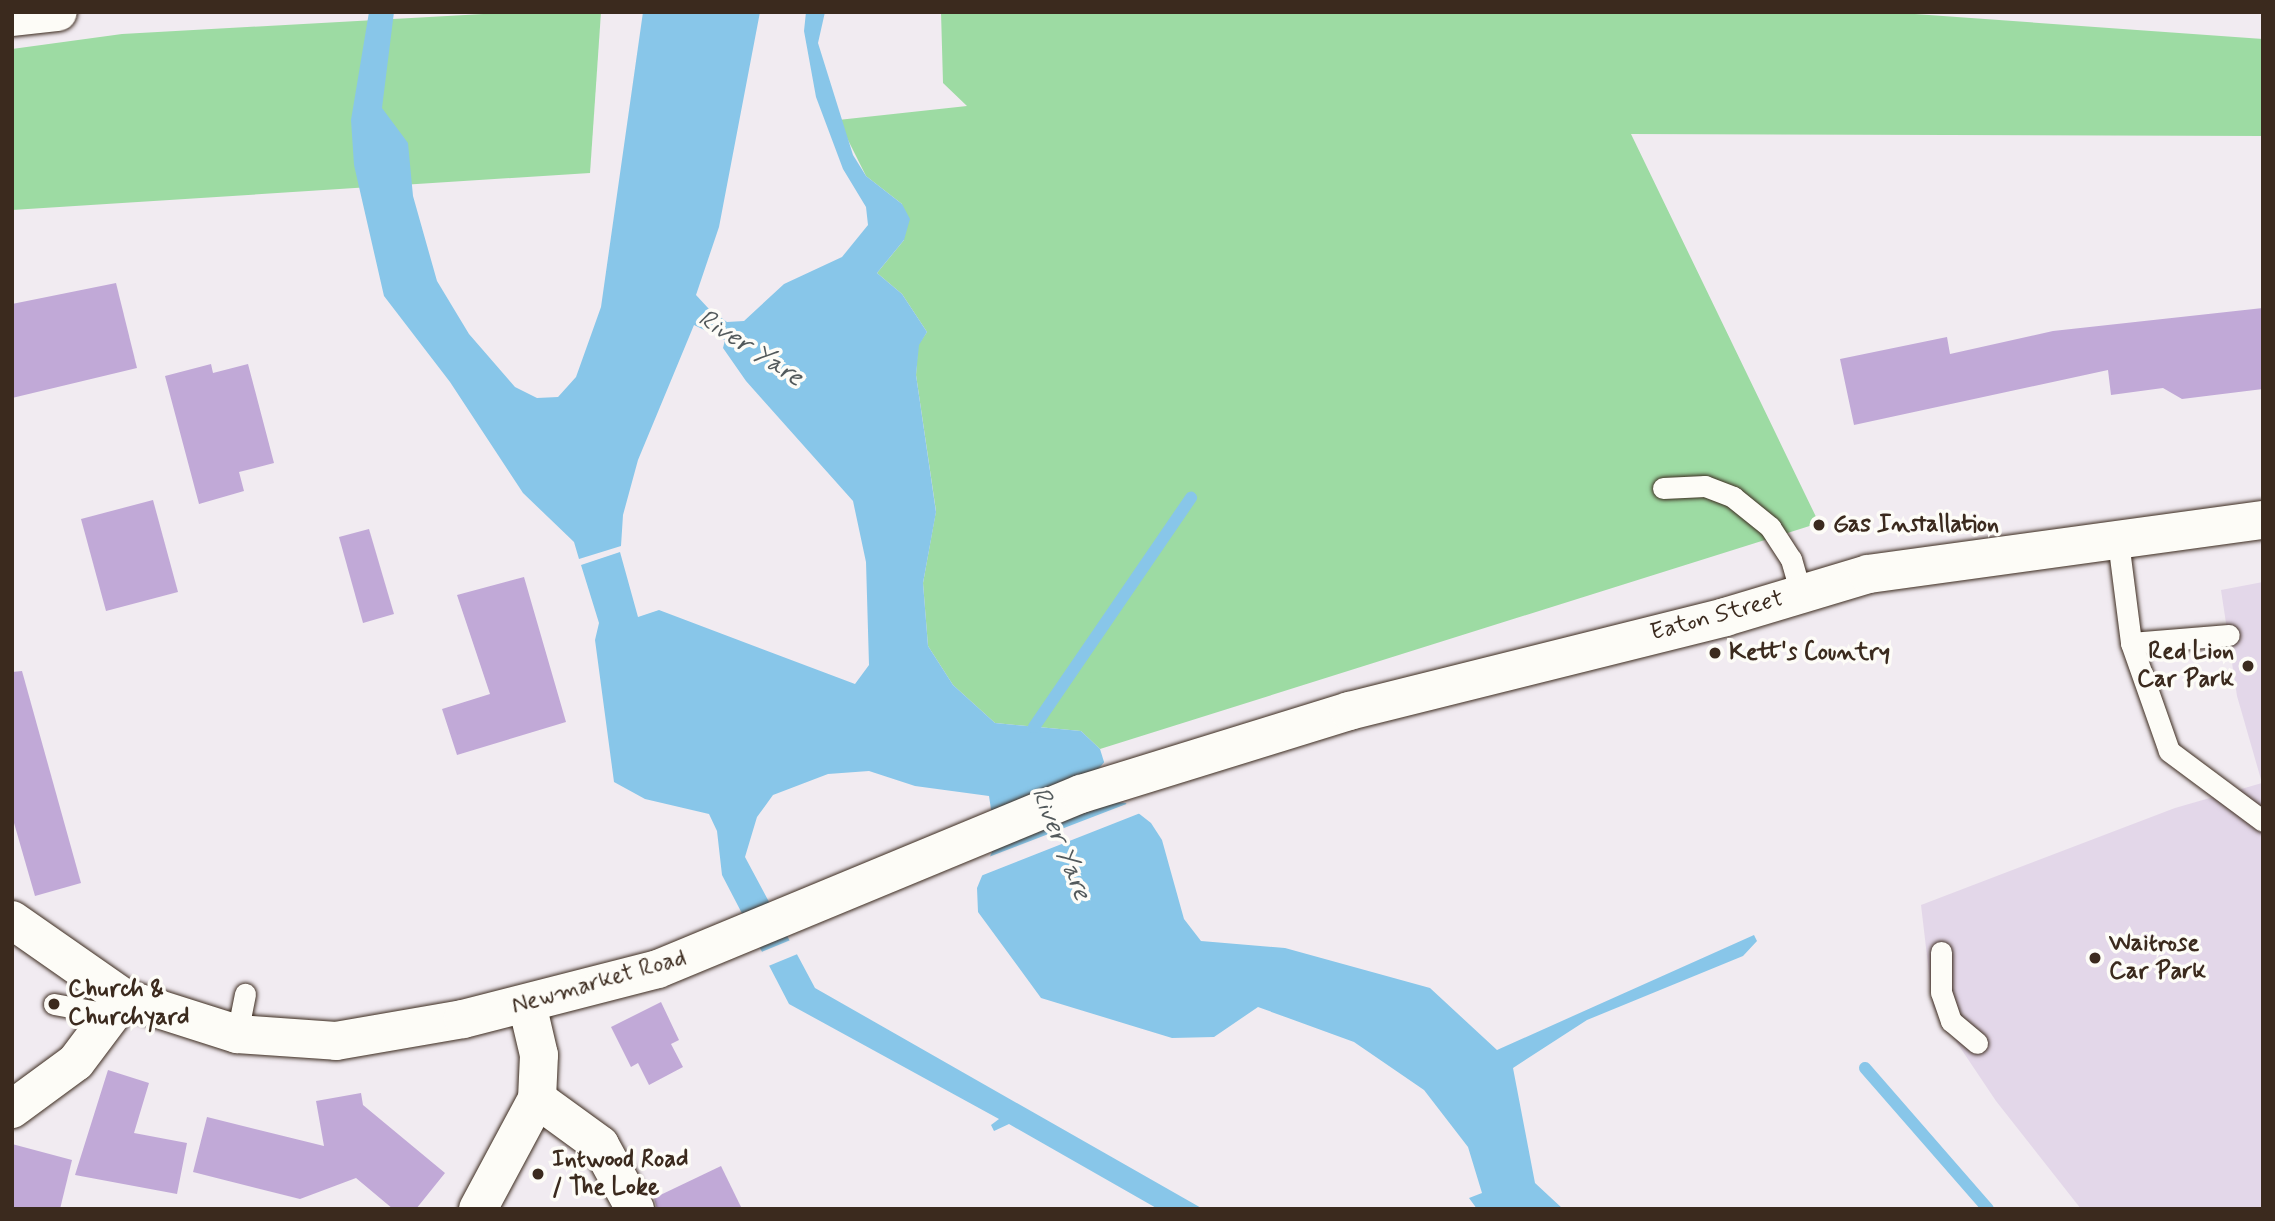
<!DOCTYPE html>
<html>
<head>
<meta charset="utf-8">
<style>
  body { margin:0 }
  #map { position:relative; width:2275px; height:1221px; overflow:hidden; background:#f1ebf1; font-family:Mynerve,sans-serif }
  div>[style] { position:absolute }
  [style*='--x'] { left:calc(var(--x)*1px); top:calc(var(--y)*1px); width:calc(var(--w)*1px); rotate:calc(var(--a)*1deg) }
  .built>* { inset:0; background:#e3d7e9 }
  .green>* { inset:0; background:#9ddba3 }
  .water>* { inset:0; background:#88c6e9 }
  .pier>* { inset:0; background:#f1ebf1 }
  .stream>* { height:12px; margin:-6px; padding:0 6px; transform-origin:6px; border-radius:6px; background:#88c6e9 }
  .building>* { inset:0; background:#c1a9d7 }
  .roads { filter:drop-shadow(0 0 2px #3b2a1e) drop-shadow(0 0 2px #3b2a1e) }
  .service>* { height:21px; margin:-10.5px; padding:0 10.5px; transform-origin:10.5px; border-radius:10.5px; background:#fdfcf7 }
  .minor>* { height:38px; margin:-19px; padding:0 19px; transform-origin:19px; border-radius:19px; background:#fdfcf7 }
  .tertiary>* { height:38px; margin:-19px; padding:0 19px; transform-origin:19px; border-radius:19px; background:#fdfcf7 }
  .trunk>* { height:38px; margin:-19px; padding:0 19px; transform-origin:19px; border-radius:19px; background:#fdfcf7 }
  .dots>* { width:19px; height:19px; translate:-50% -50%; box-sizing:border-box; border:4px solid #fdfcf7; border-radius:50% }
  span { translate:-50% -50%; white-space:nowrap; text-align:center; line-height:1.15; -webkit-text-stroke:7px #fdfcf7; paint-order:stroke }
  .poi-label { font-size:24px; color:#3b2a1e; font-weight:700 }
  .left { translate:0 -50%; text-align:left }
  .right { translate:-100% -50%; text-align:right }
  .street-label { font-size:24px; color:#3b2a1e }
  .water-label { font-size:26px; color:#52595b; font-style:italic }
  .frame { position:absolute; inset:0; border:14px solid #3b2a1e; pointer-events:none }
</style>
</head>
<body>
<div id="map">
  <div class="built">
    <div style="clip-path:polygon(2263px 582px,2263px 1209px,2081px 1209px,1996px 1101px,1933px 1007px,1921px 905px,2175px 808px,2262px 783px,2237px 696px,2221px 590px)"></div>
  </div>
  <div class="green">
    <div style="clip-path:polygon(520px 12px,601px 12px,590px 173px,12px 210px,12px 49px,122px 34px)"></div>
    <div style="clip-path:polygon(941px 12px,1887px 12px,2263px 39px,2263px 136px,1631px 134px,1819px 523px,1100px 749px,1081px 731px,995px 723px,953px 685px,928px 646px,923px 583px,936px 511px,916px 375px,918px 345px,927px 332px,902px 294px,877px 273px,904px 240px,902px 204px,866px 176px,838px 120px,967px 106px,943px 83px)"></div>
  </div>
  <div class="water">
    <div style="clip-path:polygon(369px 12px,394px 12px,382px 108px,408px 143px,413px 196px,437px 281px,469px 334px,515px 387px,537px 398px,558px 397px,576px 377px,601px 307px,643px 12px,760px 12px,719px 227px,696px 295px,709px 309px,727px 322px,744px 321px,784px 284px,842px 257px,868px 225px,866px 207px,843px 169px,816px 97px,804px 31px,806px 12px,825px 12px,818px 43px,853px 155px,866px 176px,902px 204px,910px 219px,904px 240px,877px 273px,902px 294px,927px 332px,919px 345px,916px 375px,936px 512px,923px 583px,928px 646px,953px 685px,995px 723px,1081px 731px,1100px 749px,1114px 794px,1151px 823px,1162px 840px,1184px 919px,1201px 941px,1285px 948px,1430px 988px,1497px 1050px,1754px 935px,1757px 941px,1743px 956px,1587px 1020px,1513px 1068px,1535px 1183px,1563px 1209px,1477px 1209px,1469px 1198px,1482px 1193px,1468px 1147px,1424px 1090px,1354px 1042px,1258px 1007px,1214px 1037px,1172px 1038px,1041px 998px,978px 912px,977px 888px,996px 842px,989px 796px,915px 786px,869px 771px,828px 774px,773px 795px,757px 817px,745px 857px,815px 988px,1203px 1209px,1158px 1209px,1009px 1124px,994px 1131px,991px 1125px,999px 1119px,789px 1004px,722px 875px,717px 831px,709px 814px,645px 799px,614px 782px,595px 640px,599px 623px,581px 565px,620px 552px,638px 617px,659px 610px,855px 684px,869px 665px,866px 562px,853px 501px,746px 381px,723px 348px,725px 340px,694px 325px,638px 460px,623px 515px,621px 546px,579px 559px,574px 542px,523px 493px,450px 382px,384px 296px,354px 165px,351px 120px)"></div>
  </div>
  <div class="pier">
    <div style="clip-path:polygon(1107px 759px,1117px 791px,1143px 812px,978px 877px,986px 858px,1129px 803px,1108px 802px,1094px 774px)"></div>
    <div style="clip-path:polygon(793px 939px,800px 953px,766px 967px,759px 953px)"></div>
  </div>
  <div class="stream">
    <div style="--x:1034;--y:727;--w:278;--a:-55.6"></div>
    <div style="--x:1865;--y:1068;--w:187;--a:48.9"></div>
  </div>
  <div class="building">
    <div style="clip-path:polygon(116px 283px,137px 368px,12px 398px,12px 304px)"></div>
    <div style="clip-path:polygon(2263px 308px,2263px 389px,2182px 399px,2163px 388px,2111px 395px,2108px 370px,1854px 425px,1840px 359px,1947px 337px,1950px 354px,2053px 331px)"></div>
    <div style="clip-path:polygon(211px 364px,213px 373px,248px 364px,274px 463px,239px 472px,244px 491px,199px 504px,165px 376px)"></div>
    <div style="clip-path:polygon(153px 500px,178px 592px,106px 611px,81px 519px)"></div>
    <div style="clip-path:polygon(369px 529px,394px 614px,363px 623px,339px 537px)"></div>
    <div style="clip-path:polygon(524px 577px,566px 722px,457px 755px,442px 709px,490px 694px,457px 595px)"></div>
    <div style="clip-path:polygon(22px 671px,81px 883px,35px 896px,12px 816px,12px 672px)"></div>
    <div style="clip-path:polygon(661px 1002px,679px 1040px,671px 1044px,683px 1067px,649px 1085px,638px 1063px,631px 1067px,611px 1027px)"></div>
    <div style="clip-path:polygon(108px 1070px,149px 1083px,134px 1133px,187px 1143px,177px 1194px,75px 1175px)"></div>
    <div style="clip-path:polygon(361px 1093px,363px 1105px,445px 1173px,416px 1209px,393px 1209px,356px 1178px,300px 1199px,193px 1172px,207px 1117px,324px 1146px,316px 1101px)"></div>
    <div style="clip-path:polygon(12px 1144px,72px 1160px,60px 1209px,12px 1209px)"></div>
    <div style="clip-path:polygon(721px 1166px,742px 1209px,657px 1209px,654px 1198px)"></div>
  </div>
  <div class="roads">
    <div class="service">
      <div style="--x:1663;--y:488;--w:42;--a:-2.7"></div>
      <div style="--x:1705;--y:486;--w:30;--a:21"></div>
      <div style="--x:1733;--y:497;--w:48;--a:39"></div>
      <div style="--x:1770;--y:527;--w:38;--a:57"></div>
      <div style="--x:1791;--y:559;--w:35;--a:74"></div>
      <div style="--x:2118;--y:541;--w:103;--a:82.7"></div>
      <div style="--x:2131;--y:643;--w:114;--a:70.6"></div>
      <div style="--x:2169;--y:751;--w:117;--a:36.7"></div>
      <div style="--x:2131;--y:643;--w:98;--a:-4.7"></div>
      <div style="--x:1941;--y:952;--w:40;--a:90"></div>
      <div style="--x:1941;--y:992;--w:31;--a:71"></div>
      <div style="--x:1951;--y:1021;--w:34;--a:40"></div>
      <div style="--x:54;--y:1004;--w:61;--a:10.4"></div>
      <div style="--x:237;--y:1034;--w:41;--a:-78.7"></div>
    </div>
    <div class="minor">
      <div style="--x:537;--y:1099;--w:78;--a:36.1"></div>
      <div style="--x:600;--y:1145;--w:73;--a:61.3"></div>
      <div style="--x:12;--y:1109;--w:79;--a:-36.3"></div>
      <div style="--x:76;--y:1062;--w:80;--a:-53.1"></div>
    </div>
    <div class="tertiary">
      <div style="--x:12;--y:920;--w:136;--a:34.9"></div>
      <div style="--x:124;--y:998;--w:119;--a:17.7"></div>
      <div style="--x:237;--y:1034;--w:99;--a:4"></div>
      <div style="--x:336;--y:1041;--w:129;--a:-9.8"></div>
      <div style="--x:463;--y:1019;--w:201;--a:-14.4"></div>
      <div style="--x:658;--y:969;--w:458;--a:-22.5"></div>
      <div style="--x:1081;--y:794;--w:281;--a:-17.2"></div>
      <div style="--x:1349;--y:711;--w:388;--a:-14"></div>
      <div style="--x:1725;--y:617;--w:149;--a:-16.7"></div>
      <div style="--x:1868;--y:574;--w:399;--a:-7.8"></div>
      <div style="--x:478;--y:1209;--w:125;--a:-61.8"></div>
      <div style="--x:537;--y:1099;--w:44;--a:-87.4"></div>
      <div style="--x:539;--y:1055;--w:52;--a:-103.2"></div>
    </div>
    <div class="trunk">
      <div style="--x:12;--y:17;--w:46;--a:-6.2"></div>
    </div>
  </div>
  <div class="dots">
    <div style="left:1819px;top:525px;background:#3b2a1e"></div>
    <div style="left:1715px;top:653px;background:#3b2a1e"></div>
    <div style="left:2248px;top:666px;background:#3b2a1e"></div>
    <div style="left:2095px;top:958px;background:#3b2a1e"></div>
    <div style="left:54px;top:1004px;background:#3b2a1e"></div>
    <div style="left:538px;top:1174px;background:#3b2a1e"></div>
  </div>
  <div class="poi-label">
    <span class="left" style="left:1833px;top:525px">Gas Installation</span>
    <span class="right" style="left:2234px;top:666px">Red Lion<br>Car Park</span>
    <span class="left" style="left:1729px;top:653px">Kett's Country</span>
    <span class="left" style="left:2109px;top:958px">Waitrose<br>Car Park</span>
    <span class="left" style="left:68px;top:1004px">Church &amp;<br>Churchyard</span>
    <span class="left" style="left:552px;top:1174px">Intwood Road<br>/ The Loke</span>
  </div>
  <div class="street-label">
    <span style="left:1717px;top:616px;rotate:-15deg">Eaton Street</span>
    <span style="left:599px;top:982px;rotate:-16deg">Newmarket Road</span>
  </div>
  <div class="water-label">
    <span style="left:750px;top:349px;rotate:33deg">River Yare</span>
    <span style="left:1060px;top:844px;rotate:68deg">River Yare</span>
  </div>
  <div class="frame"></div>
</div>
</body>
</html>
